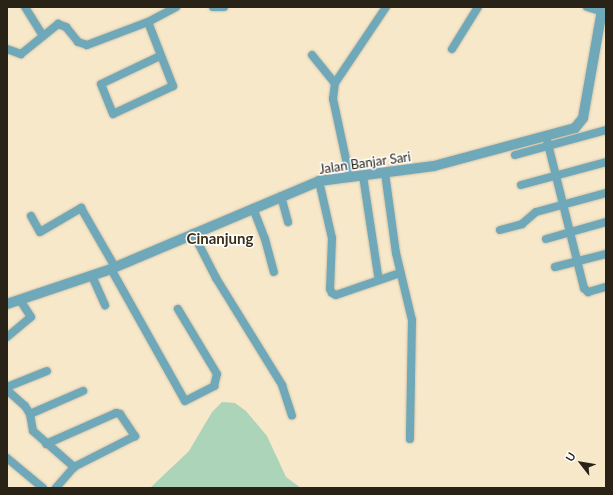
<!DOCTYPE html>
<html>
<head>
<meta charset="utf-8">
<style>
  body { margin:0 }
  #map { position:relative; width:613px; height:495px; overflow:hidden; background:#f7e8ca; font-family:Lato,sans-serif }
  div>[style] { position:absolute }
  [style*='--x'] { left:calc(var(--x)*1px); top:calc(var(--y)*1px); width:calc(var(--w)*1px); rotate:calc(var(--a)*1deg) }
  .green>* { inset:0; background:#acd4b8 }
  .roads { filter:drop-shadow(0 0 1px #d2c4aa) drop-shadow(0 0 1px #d2c4aa) }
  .minor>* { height:8px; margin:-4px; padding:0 4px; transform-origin:4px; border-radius:4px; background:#6fa8b8 }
  .tertiary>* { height:10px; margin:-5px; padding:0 5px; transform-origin:5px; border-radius:5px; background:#6fa8b8 }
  span { translate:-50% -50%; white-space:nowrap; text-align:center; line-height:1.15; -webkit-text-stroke:3px #fff; paint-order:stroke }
  .street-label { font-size:13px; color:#282217 }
  .quarter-label { font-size:15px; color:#3a2e15; font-weight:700 }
  .frame { position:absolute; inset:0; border:8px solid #282217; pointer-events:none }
  .north { position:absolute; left:561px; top:443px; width:40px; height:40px; -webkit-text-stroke:3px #fff; paint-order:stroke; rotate:301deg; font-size:11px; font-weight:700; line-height:16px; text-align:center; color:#282217 }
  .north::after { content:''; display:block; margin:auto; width:14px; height:18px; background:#282217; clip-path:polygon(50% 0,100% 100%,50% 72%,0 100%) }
</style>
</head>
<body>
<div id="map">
  <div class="green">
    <div style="clip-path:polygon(222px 402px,235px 403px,246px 411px,267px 436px,286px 477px,301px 488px,150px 488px,189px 451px,212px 412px)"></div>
  </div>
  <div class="roads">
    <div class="minor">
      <div style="--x:25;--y:7;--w:34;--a:58"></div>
      <div style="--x:213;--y:7;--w:11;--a:0"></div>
      <div style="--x:587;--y:7;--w:17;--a:17"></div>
      <div style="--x:148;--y:22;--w:32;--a:-28"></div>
      <div style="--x:7;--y:49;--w:15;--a:20"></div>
      <div style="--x:21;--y:54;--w:48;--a:-39"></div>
      <div style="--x:58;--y:24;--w:9;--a:21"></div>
      <div style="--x:66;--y:27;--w:19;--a:51"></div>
      <div style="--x:78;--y:42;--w:9;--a:18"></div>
      <div style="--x:87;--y:45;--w:65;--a:-20.7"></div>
      <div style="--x:148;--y:22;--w:69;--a:68.7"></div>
      <div style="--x:173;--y:86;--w:66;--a:155"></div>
      <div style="--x:113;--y:114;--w:32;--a:-112"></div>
      <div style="--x:101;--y:84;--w:65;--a:-25.4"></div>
      <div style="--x:452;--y:49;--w:49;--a:-58.2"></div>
      <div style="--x:312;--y:55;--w:36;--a:51"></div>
      <div style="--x:546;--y:136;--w:157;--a:76"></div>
      <div style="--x:584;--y:288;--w:6;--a:45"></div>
      <div style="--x:588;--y:292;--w:19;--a:-16"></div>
      <div style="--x:515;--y:155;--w:94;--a:-15.4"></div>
      <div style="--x:385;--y:173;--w:81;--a:82.2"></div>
      <div style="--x:396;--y:253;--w:69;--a:76.6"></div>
      <div style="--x:412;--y:320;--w:119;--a:91"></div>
      <div style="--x:363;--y:176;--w:100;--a:81.4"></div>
      <div style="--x:350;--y:178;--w:81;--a:-102.1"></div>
      <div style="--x:333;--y:99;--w:16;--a:-83"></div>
      <div style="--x:335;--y:83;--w:92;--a:-56.1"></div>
      <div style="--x:319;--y:181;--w:58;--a:77.2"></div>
      <div style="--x:332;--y:238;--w:51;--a:92.2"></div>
      <div style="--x:330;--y:289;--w:4;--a:63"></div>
      <div style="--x:332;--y:293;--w:4;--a:27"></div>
      <div style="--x:336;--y:295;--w:68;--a:-19"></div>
      <div style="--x:521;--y:185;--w:88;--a:-15.1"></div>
      <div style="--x:281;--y:196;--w:27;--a:75"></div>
      <div style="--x:253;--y:208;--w:33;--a:69"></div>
      <div style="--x:265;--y:239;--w:34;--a:75"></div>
      <div style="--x:31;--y:216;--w:18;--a:61"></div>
      <div style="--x:40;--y:232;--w:48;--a:-30.3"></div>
      <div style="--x:81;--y:208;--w:68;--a:60"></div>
      <div style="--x:500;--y:230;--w:23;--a:-15"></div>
      <div style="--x:522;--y:224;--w:18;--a:-41"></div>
      <div style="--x:536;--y:212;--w:73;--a:-15.2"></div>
      <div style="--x:193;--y:233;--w:51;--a:62.9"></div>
      <div style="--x:216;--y:278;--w:126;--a:58.3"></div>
      <div style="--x:282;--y:385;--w:32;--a:72"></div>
      <div style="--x:546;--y:239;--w:62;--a:-15.8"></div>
      <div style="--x:555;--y:267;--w:53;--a:-14.3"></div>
      <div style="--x:111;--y:269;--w:151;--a:60.7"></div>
      <div style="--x:185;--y:401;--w:33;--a:-27"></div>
      <div style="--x:214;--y:386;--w:12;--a:-76"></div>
      <div style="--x:217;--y:374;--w:76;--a:-121"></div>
      <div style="--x:92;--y:276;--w:32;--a:66"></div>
      <div style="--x:7;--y:337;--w:31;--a:-40"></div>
      <div style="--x:31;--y:317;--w:20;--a:-123"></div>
      <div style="--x:7;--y:387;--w:43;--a:-21.8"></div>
      <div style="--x:7;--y:390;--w:24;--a:42"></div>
      <div style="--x:25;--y:406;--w:9;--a:58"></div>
      <div style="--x:30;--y:414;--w:17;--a:80"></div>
      <div style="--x:33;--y:431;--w:55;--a:41.3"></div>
      <div style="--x:30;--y:414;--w:58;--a:-23.5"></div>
      <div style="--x:46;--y:444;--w:77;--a:-23.9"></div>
      <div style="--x:116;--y:413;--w:4;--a:14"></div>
      <div style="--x:120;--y:414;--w:27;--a:56"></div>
      <div style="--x:135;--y:436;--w:68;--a:153.1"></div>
      <div style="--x:74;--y:467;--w:28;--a:131"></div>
      <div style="--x:7;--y:458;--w:47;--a:39.8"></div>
    </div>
    <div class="tertiary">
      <div style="--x:7;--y:304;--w:110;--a:-18.6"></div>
      <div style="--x:111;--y:269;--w:226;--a:-22.9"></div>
      <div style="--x:319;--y:181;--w:116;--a:-7.4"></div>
      <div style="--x:434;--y:166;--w:146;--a:-15.1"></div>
      <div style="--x:575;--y:128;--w:13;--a:-51"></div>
      <div style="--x:583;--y:118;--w:104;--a:-80"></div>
      <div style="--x:601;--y:16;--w:9;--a:-54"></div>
    </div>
  </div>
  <div class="street-label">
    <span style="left:365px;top:163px;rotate:-8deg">Jalan Banjar Sari</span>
  </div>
  <div class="quarter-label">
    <span style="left:220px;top:239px">Cinanjung</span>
  </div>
  <div class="frame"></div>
  <div class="north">U</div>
</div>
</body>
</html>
